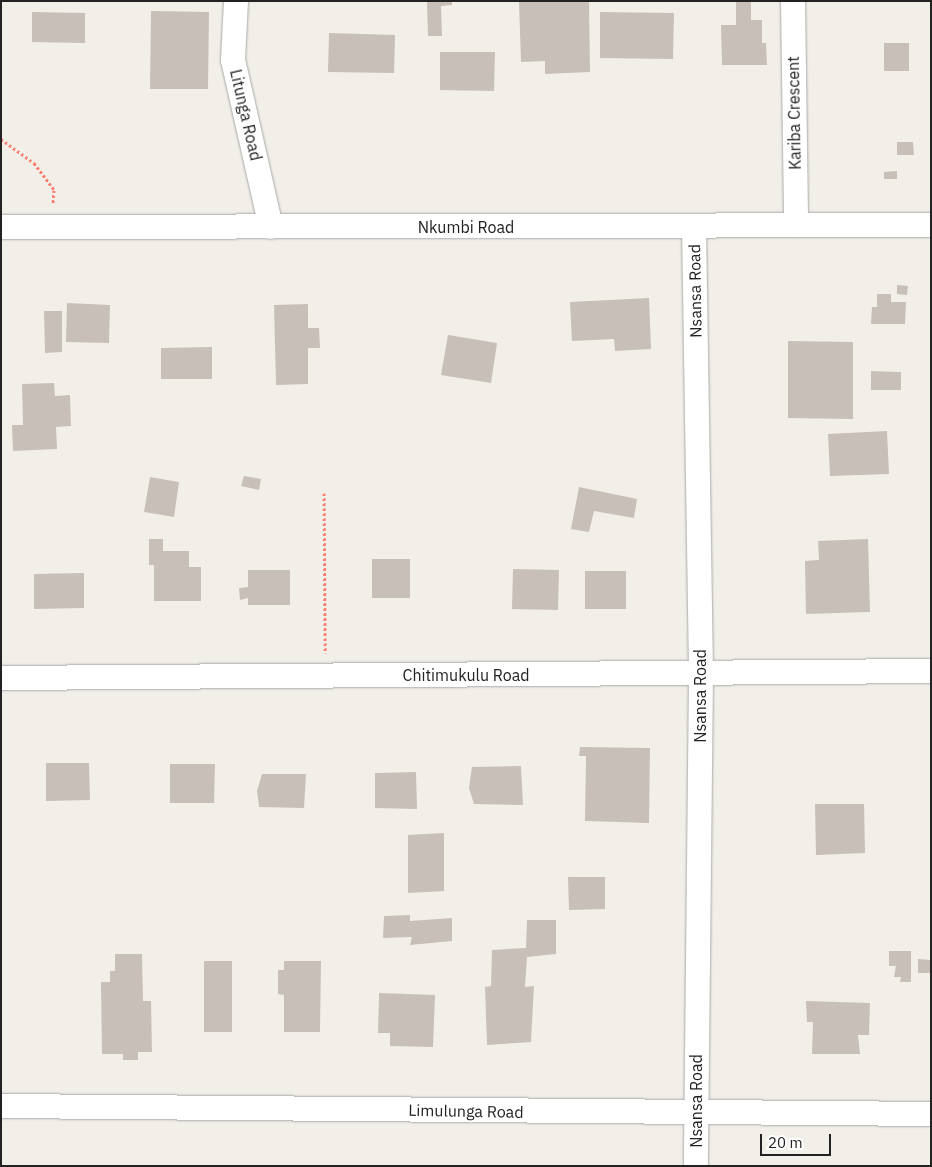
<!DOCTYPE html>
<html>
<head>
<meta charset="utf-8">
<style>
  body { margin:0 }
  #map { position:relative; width:932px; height:1167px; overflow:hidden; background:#f2efe9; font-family:"IBM Plex Sans",sans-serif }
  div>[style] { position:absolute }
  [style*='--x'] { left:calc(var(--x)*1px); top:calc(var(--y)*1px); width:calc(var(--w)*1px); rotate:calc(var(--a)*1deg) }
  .building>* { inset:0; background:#c7bfb8 }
  .path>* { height:3px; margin-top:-1.5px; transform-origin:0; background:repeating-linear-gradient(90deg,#fa8072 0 2.5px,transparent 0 5px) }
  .roads { filter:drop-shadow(0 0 1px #a9a9a9) drop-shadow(0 0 1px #a9a9a9) }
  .street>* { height:24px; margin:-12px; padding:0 12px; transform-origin:12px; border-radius:12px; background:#fff }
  span { translate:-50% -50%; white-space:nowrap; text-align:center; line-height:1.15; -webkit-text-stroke:4px #fff; paint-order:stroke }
  .street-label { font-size:16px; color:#222 }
  .frame { position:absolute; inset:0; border:2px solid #222; pointer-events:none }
  .scale { position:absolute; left:760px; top:1134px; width:71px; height:22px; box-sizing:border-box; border:2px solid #222; border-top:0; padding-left:6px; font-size:15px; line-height:18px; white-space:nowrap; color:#222; -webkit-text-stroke:4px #fff; paint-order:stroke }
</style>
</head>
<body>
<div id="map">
  <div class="building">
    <div style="clip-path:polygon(427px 1px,452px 1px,452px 5px,441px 6px,442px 36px,428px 36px)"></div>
    <div style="clip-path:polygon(589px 1px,590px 72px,545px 74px,545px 61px,521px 62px,519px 2px)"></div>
    <div style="clip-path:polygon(736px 1px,751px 1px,751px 20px,762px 20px,762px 43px,766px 43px,767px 65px,722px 65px,721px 25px,736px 25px)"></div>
    <div style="clip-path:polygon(151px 11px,209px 12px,208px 89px,150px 89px)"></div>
    <div style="clip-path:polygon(32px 12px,85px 13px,85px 43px,32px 42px)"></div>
    <div style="clip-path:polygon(600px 12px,674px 13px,673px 59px,600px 58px)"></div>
    <div style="clip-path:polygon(329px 33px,395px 35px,394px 73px,328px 72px)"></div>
    <div style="clip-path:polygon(884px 43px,909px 43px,909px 71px,884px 71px)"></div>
    <div style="clip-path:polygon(440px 52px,495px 52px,494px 91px,440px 90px)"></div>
    <div style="clip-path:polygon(897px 142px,913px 142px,914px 155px,897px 155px)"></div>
    <div style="clip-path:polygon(897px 171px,897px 179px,884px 179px,884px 172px)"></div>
    <div style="clip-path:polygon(897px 285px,908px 286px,907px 295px,897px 294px)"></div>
    <div style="clip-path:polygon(877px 294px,891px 294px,891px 302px,906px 302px,905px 324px,871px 324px,872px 307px,877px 307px)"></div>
    <div style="clip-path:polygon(649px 298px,651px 349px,615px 351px,614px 339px,572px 341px,570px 302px)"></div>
    <div style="clip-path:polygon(67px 303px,110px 305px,109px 343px,66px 342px)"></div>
    <div style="clip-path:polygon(308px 304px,308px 328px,319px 328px,320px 348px,308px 348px,308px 384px,276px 385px,274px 305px)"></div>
    <div style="clip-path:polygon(44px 311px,62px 311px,62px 352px,45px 353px)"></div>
    <div style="clip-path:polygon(448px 335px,497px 343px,491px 383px,441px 375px)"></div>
    <div style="clip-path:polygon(788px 341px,853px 342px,853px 419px,788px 418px)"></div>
    <div style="clip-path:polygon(212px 347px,212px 379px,161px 379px,161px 348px)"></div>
    <div style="clip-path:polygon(871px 371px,901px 372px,901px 390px,871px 390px)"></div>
    <div style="clip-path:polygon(54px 383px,55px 396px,70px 395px,71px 426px,56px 427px,57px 449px,13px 451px,12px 425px,23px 425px,22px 384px)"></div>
    <div style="clip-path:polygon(887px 431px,889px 474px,830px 476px,828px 434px)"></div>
    <div style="clip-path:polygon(244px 476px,261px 479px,259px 490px,241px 486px)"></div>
    <div style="clip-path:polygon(150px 477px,179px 482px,174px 517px,144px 512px)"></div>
    <div style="clip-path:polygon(579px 487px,637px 499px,634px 518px,594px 511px,589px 532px,571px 529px)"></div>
    <div style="clip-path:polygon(149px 539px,163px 539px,163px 551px,189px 551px,189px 567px,201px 567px,201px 601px,154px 601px,154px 565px,149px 565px)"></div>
    <div style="clip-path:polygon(868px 539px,870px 612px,806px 614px,805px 561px,819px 560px,818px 541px)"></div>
    <div style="clip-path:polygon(372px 559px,410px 559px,410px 598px,372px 598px)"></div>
    <div style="clip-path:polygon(513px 569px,559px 570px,558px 610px,512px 609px)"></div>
    <div style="clip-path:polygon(248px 570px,290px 570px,290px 605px,248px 605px,248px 598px,240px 600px,239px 588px,248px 587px)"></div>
    <div style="clip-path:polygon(585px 571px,626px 571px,626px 609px,585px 609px)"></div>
    <div style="clip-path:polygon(84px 573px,84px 608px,34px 609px,34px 574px)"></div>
    <div style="clip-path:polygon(580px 747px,650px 748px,649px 823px,585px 821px,586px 756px,579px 756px)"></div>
    <div style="clip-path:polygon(46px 763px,89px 763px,90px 800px,46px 801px)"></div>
    <div style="clip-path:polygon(170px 764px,215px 764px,214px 803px,170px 803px)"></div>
    <div style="clip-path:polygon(521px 766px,523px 805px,474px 804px,469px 788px,472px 767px)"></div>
    <div style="clip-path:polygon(416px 772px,417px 809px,375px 808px,375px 773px)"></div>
    <div style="clip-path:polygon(262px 774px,306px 774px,304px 808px,259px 807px,257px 791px)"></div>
    <div style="clip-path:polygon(815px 804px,864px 804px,865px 853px,816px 855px)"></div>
    <div style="clip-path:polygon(444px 833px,444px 891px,408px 893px,408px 835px)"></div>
    <div style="clip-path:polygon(568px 877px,605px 877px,605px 909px,569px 910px)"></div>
    <div style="clip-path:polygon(410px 915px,410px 921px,452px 918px,452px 941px,410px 945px,412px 937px,383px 938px,384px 916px)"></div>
    <div style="clip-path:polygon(527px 920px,556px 920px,556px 954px,527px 957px,525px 987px,534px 986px,531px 1042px,487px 1045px,485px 987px,491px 986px,492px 950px,526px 948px)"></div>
    <div style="clip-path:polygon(889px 951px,911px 951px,911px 982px,900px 982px,901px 977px,894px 977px,896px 966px,889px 966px)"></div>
    <div style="clip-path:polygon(115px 954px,142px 954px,143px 1001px,151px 1001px,152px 1052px,138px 1052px,138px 1060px,123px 1060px,123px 1054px,102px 1054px,101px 982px,110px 982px,110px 971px,115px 971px)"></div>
    <div style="clip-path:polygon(918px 959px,931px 960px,931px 973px,918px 973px)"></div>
    <div style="clip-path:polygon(204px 961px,232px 961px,232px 1032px,204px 1032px)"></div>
    <div style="clip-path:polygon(284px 961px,321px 961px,320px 1032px,284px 1032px,284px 995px,278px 994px,278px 970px,284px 970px)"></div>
    <div style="clip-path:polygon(379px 993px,435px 995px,433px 1047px,390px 1046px,390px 1033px,378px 1033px)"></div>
    <div style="clip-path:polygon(806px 1001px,870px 1003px,869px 1035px,858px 1035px,860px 1054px,812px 1054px,813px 1022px,807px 1022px)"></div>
  </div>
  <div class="path">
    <div style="--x:1;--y:139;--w:41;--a:36"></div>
    <div style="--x:34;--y:163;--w:34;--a:53"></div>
    <div style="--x:54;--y:190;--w:13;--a:94"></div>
    <div style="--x:324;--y:493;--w:160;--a:89.6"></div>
  </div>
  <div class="roads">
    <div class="street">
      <div style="--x:236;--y:1;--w:59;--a:92.9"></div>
      <div style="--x:233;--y:60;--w:171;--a:77.2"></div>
      <div style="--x:793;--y:1;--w:224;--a:89.2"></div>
      <div style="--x:694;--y:226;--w:448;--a:89.1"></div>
      <div style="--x:701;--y:674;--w:492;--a:90.6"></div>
      <div style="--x:1;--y:227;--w:930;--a:-0.12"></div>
      <div style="--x:1;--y:678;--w:930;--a:-0.43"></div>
      <div style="--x:1;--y:1106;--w:930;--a:0.49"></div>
    </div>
  </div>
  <div class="street-label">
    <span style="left:794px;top:113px;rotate:-91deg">Kariba Crescent</span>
    <span style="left:246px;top:115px;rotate:77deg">Litunga Road</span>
    <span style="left:466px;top:227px">Nkumbi Road</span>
    <span style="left:695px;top:291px;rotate:-91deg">Nsansa Road</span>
    <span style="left:466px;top:675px">Chitimukulu Road</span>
    <span style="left:700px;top:696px;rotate:-90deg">Nsansa Road</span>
    <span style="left:696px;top:1101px;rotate:-90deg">Nsansa Road</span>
    <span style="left:466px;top:1111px;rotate:1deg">Limulunga Road</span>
  </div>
  <div class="frame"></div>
  <div class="scale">20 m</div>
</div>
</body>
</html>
